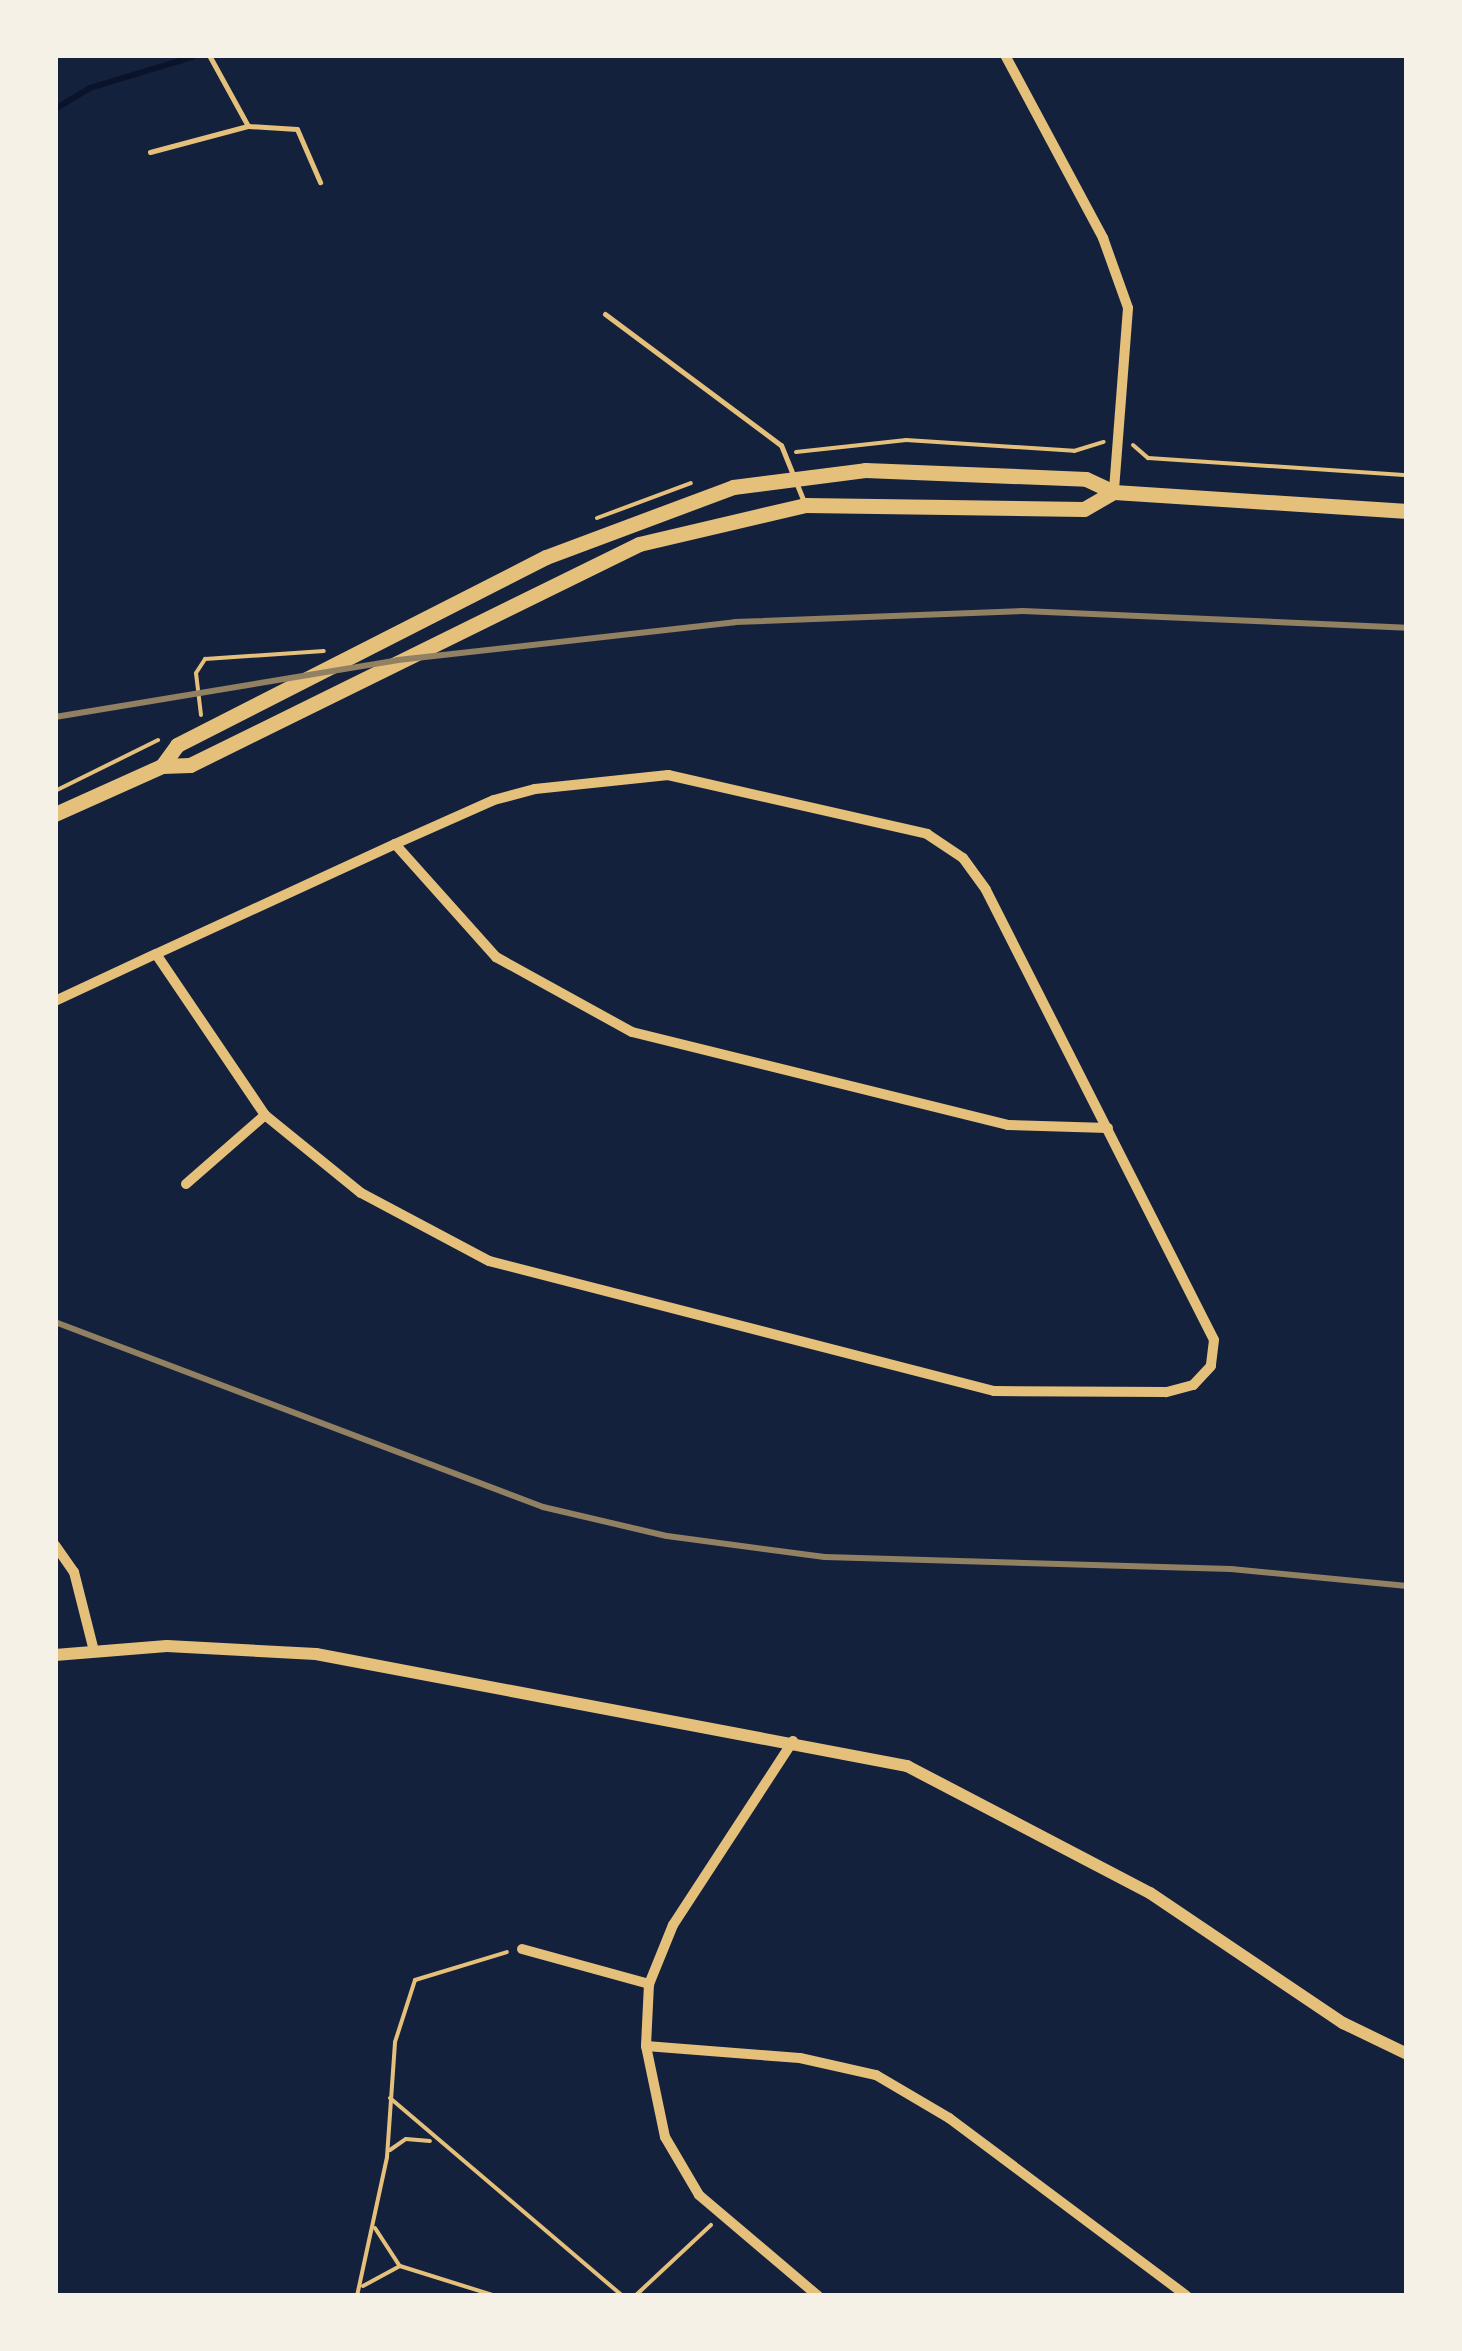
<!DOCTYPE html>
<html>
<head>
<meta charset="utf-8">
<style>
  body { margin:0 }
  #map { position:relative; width:1462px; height:2351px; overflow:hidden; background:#14213d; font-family:"Roboto Serif",serif }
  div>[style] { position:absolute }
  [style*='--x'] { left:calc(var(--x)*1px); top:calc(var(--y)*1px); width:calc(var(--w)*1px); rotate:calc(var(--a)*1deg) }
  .stream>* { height:6px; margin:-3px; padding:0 3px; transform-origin:3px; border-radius:3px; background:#0b132b }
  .path>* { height:4px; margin:-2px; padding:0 2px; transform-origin:2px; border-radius:2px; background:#e5c07b }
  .service>* { height:5px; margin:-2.5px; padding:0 2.5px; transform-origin:2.5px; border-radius:2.5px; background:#e5c07b }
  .minor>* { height:10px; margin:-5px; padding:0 5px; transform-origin:5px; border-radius:5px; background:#e5c07b }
  .tertiary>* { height:12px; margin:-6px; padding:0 6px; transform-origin:6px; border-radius:6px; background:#e5c07b }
  .primary>* { height:15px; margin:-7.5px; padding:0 7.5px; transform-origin:7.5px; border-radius:7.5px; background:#e5c07b }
  .rail>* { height:6px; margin:-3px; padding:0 3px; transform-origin:3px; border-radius:3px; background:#918062 }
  span { translate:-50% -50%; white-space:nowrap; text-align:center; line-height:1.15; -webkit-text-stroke:10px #f6f1e7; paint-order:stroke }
  .frame { position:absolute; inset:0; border:58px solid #f6f1e7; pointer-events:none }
</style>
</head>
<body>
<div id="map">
  <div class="stream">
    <div style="--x:55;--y:109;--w:41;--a:-31"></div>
    <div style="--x:90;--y:88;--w:107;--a:-16.9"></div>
  </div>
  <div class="path">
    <div style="--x:1133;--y:445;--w:20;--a:41"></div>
    <div style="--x:1148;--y:458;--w:260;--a:3.8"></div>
    <div style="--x:796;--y:452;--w:111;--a:-6.2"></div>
    <div style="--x:906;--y:440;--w:168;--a:3.7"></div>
    <div style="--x:1074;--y:451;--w:31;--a:-17"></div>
    <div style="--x:597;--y:518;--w:100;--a:-20.4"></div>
    <div style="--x:201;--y:715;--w:42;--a:-96.8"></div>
    <div style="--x:196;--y:673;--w:17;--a:-57"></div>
    <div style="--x:205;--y:659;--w:119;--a:-3.8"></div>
    <div style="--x:55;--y:791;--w:115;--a:-26.3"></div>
    <div style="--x:390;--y:2098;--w:306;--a:40.4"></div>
    <div style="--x:390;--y:2150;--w:19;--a:-35"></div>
    <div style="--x:406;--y:2139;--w:24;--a:5"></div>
    <div style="--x:375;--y:2228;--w:44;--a:57"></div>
    <div style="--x:363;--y:2286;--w:42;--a:-28.4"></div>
    <div style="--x:400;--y:2266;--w:101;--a:17.4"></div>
    <div style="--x:357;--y:2296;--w:142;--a:-77.8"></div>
    <div style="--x:387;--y:2157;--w:115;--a:-86"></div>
    <div style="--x:395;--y:2042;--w:65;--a:-72.1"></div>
    <div style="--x:415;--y:1980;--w:96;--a:-16.9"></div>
    <div style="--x:532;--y:2296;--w:45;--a:0"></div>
    <div style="--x:635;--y:2296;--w:104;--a:-43.1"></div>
  </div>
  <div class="service">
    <div style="--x:248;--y:126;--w:49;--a:3.5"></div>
    <div style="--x:297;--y:129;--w:58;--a:66.5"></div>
    <div style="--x:150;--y:152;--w:101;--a:-14.9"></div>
    <div style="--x:248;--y:126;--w:81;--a:-118.8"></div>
    <div style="--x:605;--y:314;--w:219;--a:36.7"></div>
    <div style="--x:781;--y:445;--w:61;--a:68"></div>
  </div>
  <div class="minor">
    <div style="--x:1005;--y:55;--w:208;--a:61.8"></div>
    <div style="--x:1103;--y:238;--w:74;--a:70.3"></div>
    <div style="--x:1128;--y:308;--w:185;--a:94.4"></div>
    <div style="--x:395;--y:844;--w:152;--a:48.2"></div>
    <div style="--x:496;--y:957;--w:155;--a:28.9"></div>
    <div style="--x:632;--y:1032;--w:387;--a:13.9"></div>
    <div style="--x:1008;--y:1125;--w:100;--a:1.7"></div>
    <div style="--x:55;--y:1001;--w:111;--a:-25"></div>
    <div style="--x:156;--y:954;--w:263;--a:-24.7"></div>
    <div style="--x:395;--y:844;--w:108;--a:-24"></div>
    <div style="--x:494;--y:800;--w:42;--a:-15"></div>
    <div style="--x:535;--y:789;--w:134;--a:-6"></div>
    <div style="--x:668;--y:775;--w:266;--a:12.8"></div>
    <div style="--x:927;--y:834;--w:43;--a:33.7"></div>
    <div style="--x:963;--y:858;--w:39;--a:54"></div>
    <div style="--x:986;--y:890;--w:504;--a:63.13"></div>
    <div style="--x:1214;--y:1340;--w:26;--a:97"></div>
    <div style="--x:1211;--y:1366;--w:26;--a:133"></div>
    <div style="--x:1193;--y:1385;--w:28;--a:165"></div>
    <div style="--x:1166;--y:1392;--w:172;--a:-179.7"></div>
    <div style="--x:994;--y:1391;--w:521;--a:-165.56"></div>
    <div style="--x:489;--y:1261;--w:145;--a:-152"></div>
    <div style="--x:361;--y:1193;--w:124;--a:-140.9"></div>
    <div style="--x:265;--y:1115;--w:194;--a:-124.1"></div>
    <div style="--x:186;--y:1184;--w:105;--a:-41.1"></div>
    <div style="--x:55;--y:1545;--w:33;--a:55"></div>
    <div style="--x:74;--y:1572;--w:77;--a:75.8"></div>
    <div style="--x:793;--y:1741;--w:220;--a:123.1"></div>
    <div style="--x:673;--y:1925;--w:64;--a:112.1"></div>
    <div style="--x:649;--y:1984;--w:62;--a:92.8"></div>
    <div style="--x:646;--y:2046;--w:93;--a:78.2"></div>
    <div style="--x:665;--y:2137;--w:67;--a:59.6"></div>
    <div style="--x:699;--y:2195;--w:156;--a:40.3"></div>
    <div style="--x:522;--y:1949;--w:132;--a:15.4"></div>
    <div style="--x:646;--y:2046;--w:154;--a:4.5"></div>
    <div style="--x:800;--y:2058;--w:78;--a:12.6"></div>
    <div style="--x:876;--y:2075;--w:85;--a:30.5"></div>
    <div style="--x:949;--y:2118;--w:297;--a:36.8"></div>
  </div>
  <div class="tertiary">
    <div style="--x:55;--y:1655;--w:112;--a:-4.6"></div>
    <div style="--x:167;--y:1646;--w:149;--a:3.1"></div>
    <div style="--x:316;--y:1654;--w:602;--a:10.73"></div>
    <div style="--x:907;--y:1766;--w:274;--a:27.6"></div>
    <div style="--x:1150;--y:1893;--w:233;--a:34"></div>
    <div style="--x:1343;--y:2023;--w:71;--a:25.8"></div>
  </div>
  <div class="primary">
    <div style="--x:162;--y:766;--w:26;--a:-54"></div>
    <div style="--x:177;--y:745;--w:414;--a:-27"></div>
    <div style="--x:546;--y:557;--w:200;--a:-20.5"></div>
    <div style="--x:733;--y:487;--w:133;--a:-7.3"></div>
    <div style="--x:865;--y:470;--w:221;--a:2.3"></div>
    <div style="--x:1086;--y:479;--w:31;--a:25"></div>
    <div style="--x:1114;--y:492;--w:294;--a:3.7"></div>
    <div style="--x:55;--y:814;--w:117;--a:-24.2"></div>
    <div style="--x:162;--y:766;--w:28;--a:-2"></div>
    <div style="--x:190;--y:765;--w:500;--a:-26.21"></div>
    <div style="--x:639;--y:544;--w:171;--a:-13.2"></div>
    <div style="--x:805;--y:505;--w:279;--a:0.8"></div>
    <div style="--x:1084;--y:509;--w:34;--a:-30"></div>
  </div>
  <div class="rail">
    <div style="--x:55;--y:717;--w:348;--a:-9.4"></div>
    <div style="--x:398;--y:660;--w:339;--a:-6.4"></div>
    <div style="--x:735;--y:622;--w:288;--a:-2.2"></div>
    <div style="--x:1023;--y:611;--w:384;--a:2.5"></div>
    <div style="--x:55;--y:1322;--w:522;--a:20.76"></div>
    <div style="--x:543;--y:1507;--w:127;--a:13.2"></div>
    <div style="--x:667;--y:1536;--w:159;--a:7.6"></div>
    <div style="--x:825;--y:1557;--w:406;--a:1.7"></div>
    <div style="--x:1231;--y:1569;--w:177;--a:5.5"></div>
  </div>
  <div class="frame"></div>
</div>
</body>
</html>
